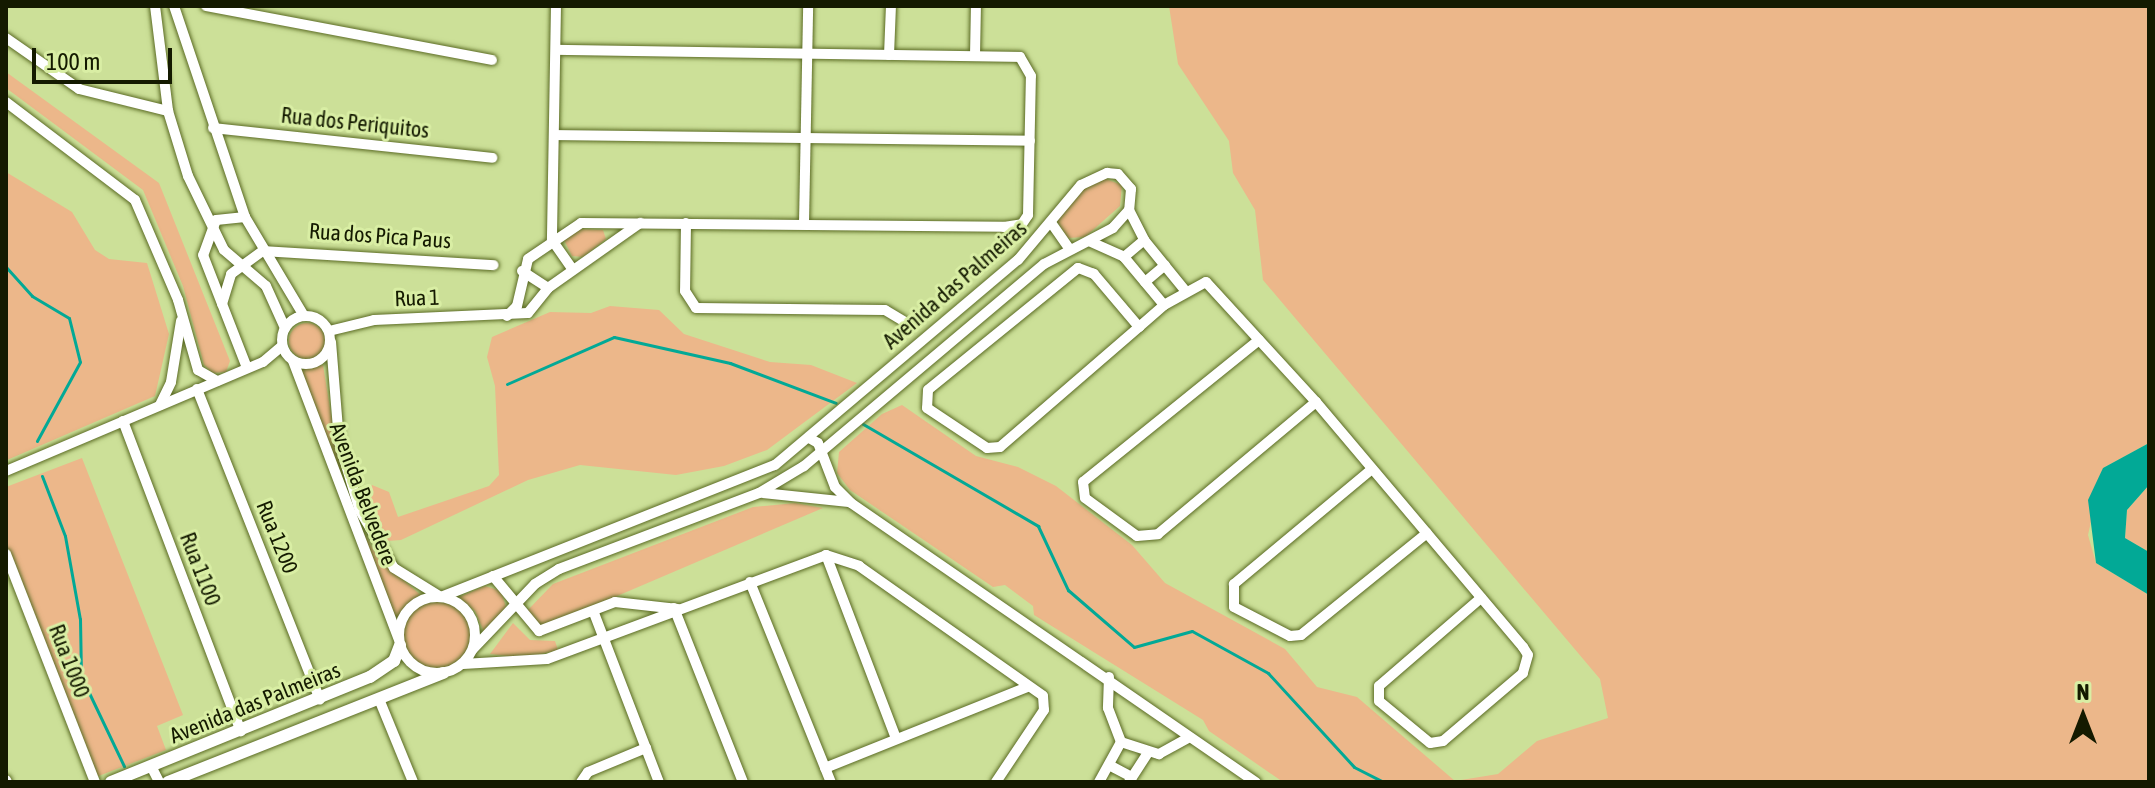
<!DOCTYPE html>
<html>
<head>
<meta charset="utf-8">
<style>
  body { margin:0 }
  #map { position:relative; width:2155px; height:788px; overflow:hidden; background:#cce098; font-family:"Asap Condensed",sans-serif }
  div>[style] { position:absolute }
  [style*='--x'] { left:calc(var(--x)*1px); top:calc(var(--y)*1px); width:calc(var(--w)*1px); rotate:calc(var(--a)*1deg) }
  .green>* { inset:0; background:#ecb78a }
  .round { border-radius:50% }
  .water>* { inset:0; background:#02a996 }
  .stream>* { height:3px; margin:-1.5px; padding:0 1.5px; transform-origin:1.5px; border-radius:1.5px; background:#02a996 }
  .roads { filter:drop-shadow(0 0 2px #5b6b24) drop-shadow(0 0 2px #5b6b24) }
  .minor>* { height:10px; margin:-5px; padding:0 5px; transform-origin:5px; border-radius:5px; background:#fff }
  .minor>.ring { margin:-5px; padding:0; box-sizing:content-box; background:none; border:10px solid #fff; border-radius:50% }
  .tertiary>* { height:12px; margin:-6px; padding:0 6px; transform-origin:6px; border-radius:6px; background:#fff }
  span { translate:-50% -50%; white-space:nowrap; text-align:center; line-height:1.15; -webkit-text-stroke:6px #d9eea4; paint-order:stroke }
  .street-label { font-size:22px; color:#141a00 }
  .frame { position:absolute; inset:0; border:8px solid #141a00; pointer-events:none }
  .north { position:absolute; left:2043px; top:676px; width:80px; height:80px; -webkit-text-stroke:6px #d9eea4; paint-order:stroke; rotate:0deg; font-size:22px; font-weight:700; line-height:32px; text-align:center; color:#141a00 }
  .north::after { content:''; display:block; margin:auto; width:28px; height:36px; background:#141a00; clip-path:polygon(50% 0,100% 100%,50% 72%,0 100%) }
  .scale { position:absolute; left:32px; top:48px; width:140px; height:36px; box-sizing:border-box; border:4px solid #141a00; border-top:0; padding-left:10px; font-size:24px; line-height:28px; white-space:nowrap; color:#141a00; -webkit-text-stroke:6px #d9eea4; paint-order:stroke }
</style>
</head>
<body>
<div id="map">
  <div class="green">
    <div style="clip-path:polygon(1169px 6px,2149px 6px,2149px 443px,2103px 468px,2088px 535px,2096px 563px,2149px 595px,2149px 782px,1283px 782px,1209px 731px,1203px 720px,1034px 615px,1033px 606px,1005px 585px,993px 587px,850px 490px,837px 473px,839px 452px,882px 414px,902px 405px,976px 456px,1018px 467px,1056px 486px,1132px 545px,1165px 583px,1285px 649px,1317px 687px,1357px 697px,1455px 781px,1498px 774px,1537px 741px,1608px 718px,1600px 679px,1263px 280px,1255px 210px,1233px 173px,1229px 141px,1178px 64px)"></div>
    <div style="clip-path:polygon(6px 72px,159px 183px,230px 361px,226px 372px,213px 373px,204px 365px,183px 286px,143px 190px,6px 88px)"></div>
    <div style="clip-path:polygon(6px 172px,72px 212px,95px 250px,109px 259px,147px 263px,169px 334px,155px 396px,7px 460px)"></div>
    <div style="clip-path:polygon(1103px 178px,1122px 185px,1120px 206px,1085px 237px,1068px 238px,1057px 221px,1079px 191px)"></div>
    <div style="clip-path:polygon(575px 229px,603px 230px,606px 239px,583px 257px,572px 256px,564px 240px)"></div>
    <div style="clip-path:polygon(610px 306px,659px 310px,684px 334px,770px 362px,811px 365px,857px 383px,767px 450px,724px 466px,676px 475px,580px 465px,528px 480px,401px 540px,387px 541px,368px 496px,372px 485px,389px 492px,398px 517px,489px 486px,499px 475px,495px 386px,487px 357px,492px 337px,550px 312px,591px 313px)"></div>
    <div class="round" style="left:289px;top:323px;width:36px;height:36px"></div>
    <div style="clip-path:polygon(323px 365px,338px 457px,359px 523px,378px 559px,422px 596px,396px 621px,296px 371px)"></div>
    <div style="clip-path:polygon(82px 458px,183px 715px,157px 726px,166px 750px,96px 777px,6px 547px,6px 487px)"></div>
    <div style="clip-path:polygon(2149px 485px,2149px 552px,2125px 538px,2127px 510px)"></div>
    <div style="clip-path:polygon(795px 503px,823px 508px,568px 617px,538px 627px,526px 612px,553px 584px,753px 507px)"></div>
    <div style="clip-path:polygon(485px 586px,501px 591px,506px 607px,484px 632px,475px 611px,459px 597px)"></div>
    <div class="round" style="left:403px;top:602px;width:68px;height:68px"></div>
    <div style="clip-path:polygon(513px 623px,530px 640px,555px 641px,558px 650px,524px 658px,490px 654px)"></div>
  </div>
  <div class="water">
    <div style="clip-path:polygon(2149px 443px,2149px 485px,2127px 510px,2125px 538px,2149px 552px,2149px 595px,2096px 563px,2088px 500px,2103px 468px)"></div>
  </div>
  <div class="stream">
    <div style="--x:6;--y:267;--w:39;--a:48"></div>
    <div style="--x:32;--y:296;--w:43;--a:30.7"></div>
    <div style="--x:69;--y:318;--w:45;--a:76"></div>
    <div style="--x:80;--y:362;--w:90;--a:118.6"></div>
    <div style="--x:507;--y:384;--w:117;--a:-23.7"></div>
    <div style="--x:614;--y:337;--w:119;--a:12.6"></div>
    <div style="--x:730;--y:363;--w:113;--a:20.7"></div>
    <div style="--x:863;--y:424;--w:203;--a:30.2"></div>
    <div style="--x:1038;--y:526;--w:71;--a:64.9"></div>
    <div style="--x:1068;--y:590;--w:87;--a:40.8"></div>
    <div style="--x:1134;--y:647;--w:60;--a:-15.4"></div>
    <div style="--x:1192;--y:631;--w:87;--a:28.9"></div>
    <div style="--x:1268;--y:673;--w:127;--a:47.5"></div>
    <div style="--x:1354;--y:767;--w:34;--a:27"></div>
    <div style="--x:42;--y:476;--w:64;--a:69"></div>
    <div style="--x:65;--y:536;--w:84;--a:79.8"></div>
    <div style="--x:80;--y:619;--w:57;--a:89"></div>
    <div style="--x:81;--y:676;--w:100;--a:64.5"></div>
  </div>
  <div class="roads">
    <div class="minor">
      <div style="--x:155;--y:6;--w:106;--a:82.9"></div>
      <div style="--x:168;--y:111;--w:68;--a:72.9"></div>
      <div style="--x:188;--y:176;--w:82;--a:64.1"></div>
      <div style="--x:224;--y:250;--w:55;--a:40.6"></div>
      <div style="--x:266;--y:286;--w:46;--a:65.7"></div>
      <div style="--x:174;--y:6;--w:223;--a:71.4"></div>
      <div style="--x:245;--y:217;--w:115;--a:59.2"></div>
      <div style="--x:206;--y:6;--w:291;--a:10.7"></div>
      <div style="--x:556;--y:6;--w:234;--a:91"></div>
      <div style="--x:552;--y:240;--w:35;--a:55"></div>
      <div style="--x:6;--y:38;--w:89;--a:34.9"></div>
      <div style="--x:79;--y:89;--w:92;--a:13.9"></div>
      <div style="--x:889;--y:55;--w:49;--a:-87.7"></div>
      <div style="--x:975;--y:56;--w:50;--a:-88.9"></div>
      <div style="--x:6;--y:102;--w:162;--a:37.2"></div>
      <div style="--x:135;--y:200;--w:109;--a:66.7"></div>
      <div style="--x:178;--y:300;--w:73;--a:74.1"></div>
      <div style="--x:198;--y:370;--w:22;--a:30"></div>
      <div style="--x:213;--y:128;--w:281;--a:6.1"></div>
      <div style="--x:555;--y:135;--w:475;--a:0.7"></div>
      <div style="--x:1129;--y:210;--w:34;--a:63"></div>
      <div style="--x:1144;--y:240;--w:63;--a:50.8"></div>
      <div style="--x:245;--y:217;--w:29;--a:174"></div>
      <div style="--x:216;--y:220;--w:37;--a:110"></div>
      <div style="--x:203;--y:255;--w:121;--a:68.7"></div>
      <div style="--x:686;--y:223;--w:68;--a:90.8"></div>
      <div style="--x:685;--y:291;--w:20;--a:57"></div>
      <div style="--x:696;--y:308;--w:189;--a:0.6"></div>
      <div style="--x:885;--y:310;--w:21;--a:31"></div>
      <div style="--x:804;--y:223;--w:217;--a:-88.9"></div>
      <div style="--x:1052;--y:224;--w:29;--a:55"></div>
      <div style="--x:1091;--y:242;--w:36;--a:24"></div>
      <div style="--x:1124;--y:257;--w:62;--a:50.2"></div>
      <div style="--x:1124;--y:257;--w:26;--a:-40"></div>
      <div style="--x:522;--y:271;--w:31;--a:33"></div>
      <div style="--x:1145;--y:282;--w:26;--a:-40"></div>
      <div style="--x:222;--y:304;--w:31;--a:-73"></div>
      <div style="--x:231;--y:274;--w:39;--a:-36"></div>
      <div style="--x:263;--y:251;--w:231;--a:3.5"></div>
      <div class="ring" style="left:282px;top:316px;width:38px;height:38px"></div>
      <div style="--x:507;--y:316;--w:14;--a:-45"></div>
      <div style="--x:517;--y:306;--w:48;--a:-76.8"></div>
      <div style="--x:528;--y:259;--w:64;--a:-34.2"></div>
      <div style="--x:581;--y:223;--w:423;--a:0.5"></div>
      <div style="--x:1004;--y:227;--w:18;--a:-9"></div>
      <div style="--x:1022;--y:224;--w:11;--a:-56"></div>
      <div style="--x:1028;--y:215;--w:139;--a:-88.8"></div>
      <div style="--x:1031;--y:76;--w:22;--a:-120"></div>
      <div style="--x:1020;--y:57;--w:463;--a:-179.1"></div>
      <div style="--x:1139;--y:327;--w:70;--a:-130.3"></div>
      <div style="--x:1094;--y:274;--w:17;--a:-159"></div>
      <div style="--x:1078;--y:268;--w:193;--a:140.9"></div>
      <div style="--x:928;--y:390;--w:18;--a:93"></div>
      <div style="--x:927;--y:408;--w:72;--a:33.7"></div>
      <div style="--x:987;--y:448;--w:13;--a:-4"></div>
      <div style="--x:1000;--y:447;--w:184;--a:-40.8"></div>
      <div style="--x:1139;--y:327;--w:33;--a:-41"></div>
      <div style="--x:1164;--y:305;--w:48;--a:-28.7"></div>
      <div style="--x:1206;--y:282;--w:163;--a:47.5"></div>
      <div style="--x:1316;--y:402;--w:321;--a:49.8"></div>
      <div style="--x:1523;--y:647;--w:9;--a:58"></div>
      <div style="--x:1528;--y:655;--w:19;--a:106"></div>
      <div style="--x:1523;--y:673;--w:105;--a:139.6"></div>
      <div style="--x:1443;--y:741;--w:13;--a:171"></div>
      <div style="--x:1430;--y:743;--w:66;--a:-140.5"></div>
      <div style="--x:1379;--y:701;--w:15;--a:-90"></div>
      <div style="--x:1379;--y:686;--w:135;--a:-40.8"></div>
      <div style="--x:329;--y:331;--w:46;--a:-13.7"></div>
      <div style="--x:374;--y:320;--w:154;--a:-2.6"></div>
      <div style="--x:528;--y:313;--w:32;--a:-51"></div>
      <div style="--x:548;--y:288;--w:113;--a:-35.2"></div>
      <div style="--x:1259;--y:340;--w:226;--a:141.1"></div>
      <div style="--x:1083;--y:482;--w:16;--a:83"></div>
      <div style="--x:1085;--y:498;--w:64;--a:36.2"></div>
      <div style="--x:1137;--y:536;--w:21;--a:-5"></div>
      <div style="--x:1158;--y:534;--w:206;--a:-39.9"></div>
      <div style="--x:331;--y:342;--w:100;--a:85.4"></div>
      <div style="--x:339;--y:442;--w:72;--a:73.1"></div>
      <div style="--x:360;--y:511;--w:66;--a:59.2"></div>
      <div style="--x:394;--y:568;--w:55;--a:31.7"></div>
      <div style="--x:441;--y:597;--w:359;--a:-21.6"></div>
      <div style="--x:775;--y:465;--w:318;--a:-40.2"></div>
      <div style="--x:1018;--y:260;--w:98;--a:-50"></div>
      <div style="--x:1081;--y:185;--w:29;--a:-25"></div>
      <div style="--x:1107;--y:173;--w:11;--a:5"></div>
      <div style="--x:1118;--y:174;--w:20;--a:49"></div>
      <div style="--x:1131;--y:189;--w:21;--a:95"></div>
      <div style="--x:1129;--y:210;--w:24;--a:132"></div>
      <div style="--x:1113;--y:228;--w:78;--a:152.4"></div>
      <div style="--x:1044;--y:264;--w:314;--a:139.9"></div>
      <div style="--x:804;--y:466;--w:52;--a:149"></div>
      <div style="--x:759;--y:493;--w:214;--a:159.2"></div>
      <div style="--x:559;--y:569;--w:28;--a:148"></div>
      <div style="--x:535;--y:584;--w:90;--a:133.6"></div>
      <div style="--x:293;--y:361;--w:298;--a:69.2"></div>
      <div style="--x:197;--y:389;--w:334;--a:68.4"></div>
      <div style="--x:160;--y:405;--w:25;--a:-64"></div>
      <div style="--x:171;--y:382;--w:62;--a:-80.7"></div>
      <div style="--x:123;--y:421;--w:332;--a:69.2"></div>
      <div style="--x:809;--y:438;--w:10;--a:29"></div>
      <div style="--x:818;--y:443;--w:47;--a:68.9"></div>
      <div style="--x:835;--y:487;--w:23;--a:45"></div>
      <div style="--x:851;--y:503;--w:492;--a:34.6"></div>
      <div style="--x:1372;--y:469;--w:180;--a:140.2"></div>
      <div style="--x:1234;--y:584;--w:23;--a:90"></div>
      <div style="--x:1234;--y:607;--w:63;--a:27.4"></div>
      <div style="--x:1290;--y:636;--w:11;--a:-5"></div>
      <div style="--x:1301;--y:635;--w:162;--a:-39"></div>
      <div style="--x:6;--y:471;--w:279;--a:-23"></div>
      <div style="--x:263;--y:362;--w:25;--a:-40"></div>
      <div style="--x:763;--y:493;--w:86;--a:6"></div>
      <div style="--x:6;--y:554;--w:245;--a:68.7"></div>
      <div style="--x:826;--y:555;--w:196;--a:69.1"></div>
      <div style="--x:493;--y:576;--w:72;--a:50.1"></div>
      <div style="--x:539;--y:631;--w:81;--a:-20.9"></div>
      <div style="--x:615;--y:602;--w:63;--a:6.3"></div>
      <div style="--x:750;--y:582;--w:216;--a:68"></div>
      <div class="ring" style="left:399px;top:597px;width:66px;height:66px"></div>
      <div style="--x:674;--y:608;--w:187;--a:68.4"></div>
      <div style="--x:594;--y:613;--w:181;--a:69"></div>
      <div style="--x:463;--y:664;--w:84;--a:-3.4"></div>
      <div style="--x:547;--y:659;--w:298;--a:-20.4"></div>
      <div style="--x:826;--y:555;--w:35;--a:18"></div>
      <div style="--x:859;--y:566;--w:225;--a:35.2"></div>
      <div style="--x:1043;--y:696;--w:14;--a:86"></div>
      <div style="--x:1044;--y:710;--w:87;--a:123.7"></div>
      <div style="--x:1109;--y:677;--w:31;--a:92"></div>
      <div style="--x:1108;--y:708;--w:36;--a:69"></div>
      <div style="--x:1121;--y:742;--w:40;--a:18"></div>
      <div style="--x:1159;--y:754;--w:35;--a:-29"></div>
      <div style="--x:379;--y:699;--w:90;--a:67.7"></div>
      <div style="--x:1109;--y:765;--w:26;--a:28"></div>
      <div style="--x:151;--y:766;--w:18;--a:63"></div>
      <div style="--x:825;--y:768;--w:219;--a:-21.8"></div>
      <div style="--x:6;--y:780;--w:2;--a:63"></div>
      <div style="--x:581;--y:782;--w:12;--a:-55"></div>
      <div style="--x:588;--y:772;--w:63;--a:-22.5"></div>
      <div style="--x:1099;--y:782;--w:46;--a:-61.2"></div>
      <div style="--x:1129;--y:782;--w:33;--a:-57"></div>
    </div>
    <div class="tertiary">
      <div style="--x:111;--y:782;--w:279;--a:-22.1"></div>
      <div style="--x:370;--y:677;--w:29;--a:-34"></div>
      <div style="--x:394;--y:661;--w:17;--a:-69"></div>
      <div style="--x:168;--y:782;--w:296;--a:-21.6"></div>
    </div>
  </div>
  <div class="street-label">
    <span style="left:355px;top:123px;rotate:6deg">Rua dos Periquitos</span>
    <span style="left:380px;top:236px;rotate:4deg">Rua dos Pica Paus</span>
    <span style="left:955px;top:285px;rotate:-41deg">Avenida das Palmeiras</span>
    <span style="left:417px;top:298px;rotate:-2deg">Rua 1</span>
    <span style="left:363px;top:494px;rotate:69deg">Avenida Belvedere</span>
    <span style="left:277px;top:537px;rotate:68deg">Rua 1200</span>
    <span style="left:200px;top:569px;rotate:69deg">Rua 1100</span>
    <span style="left:69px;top:661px;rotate:69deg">Rua 1000</span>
    <span style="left:255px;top:703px;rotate:-22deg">Avenida das Palmeiras</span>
  </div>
  <div class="frame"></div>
  <div class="north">N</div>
  <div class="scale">100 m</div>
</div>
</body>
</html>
